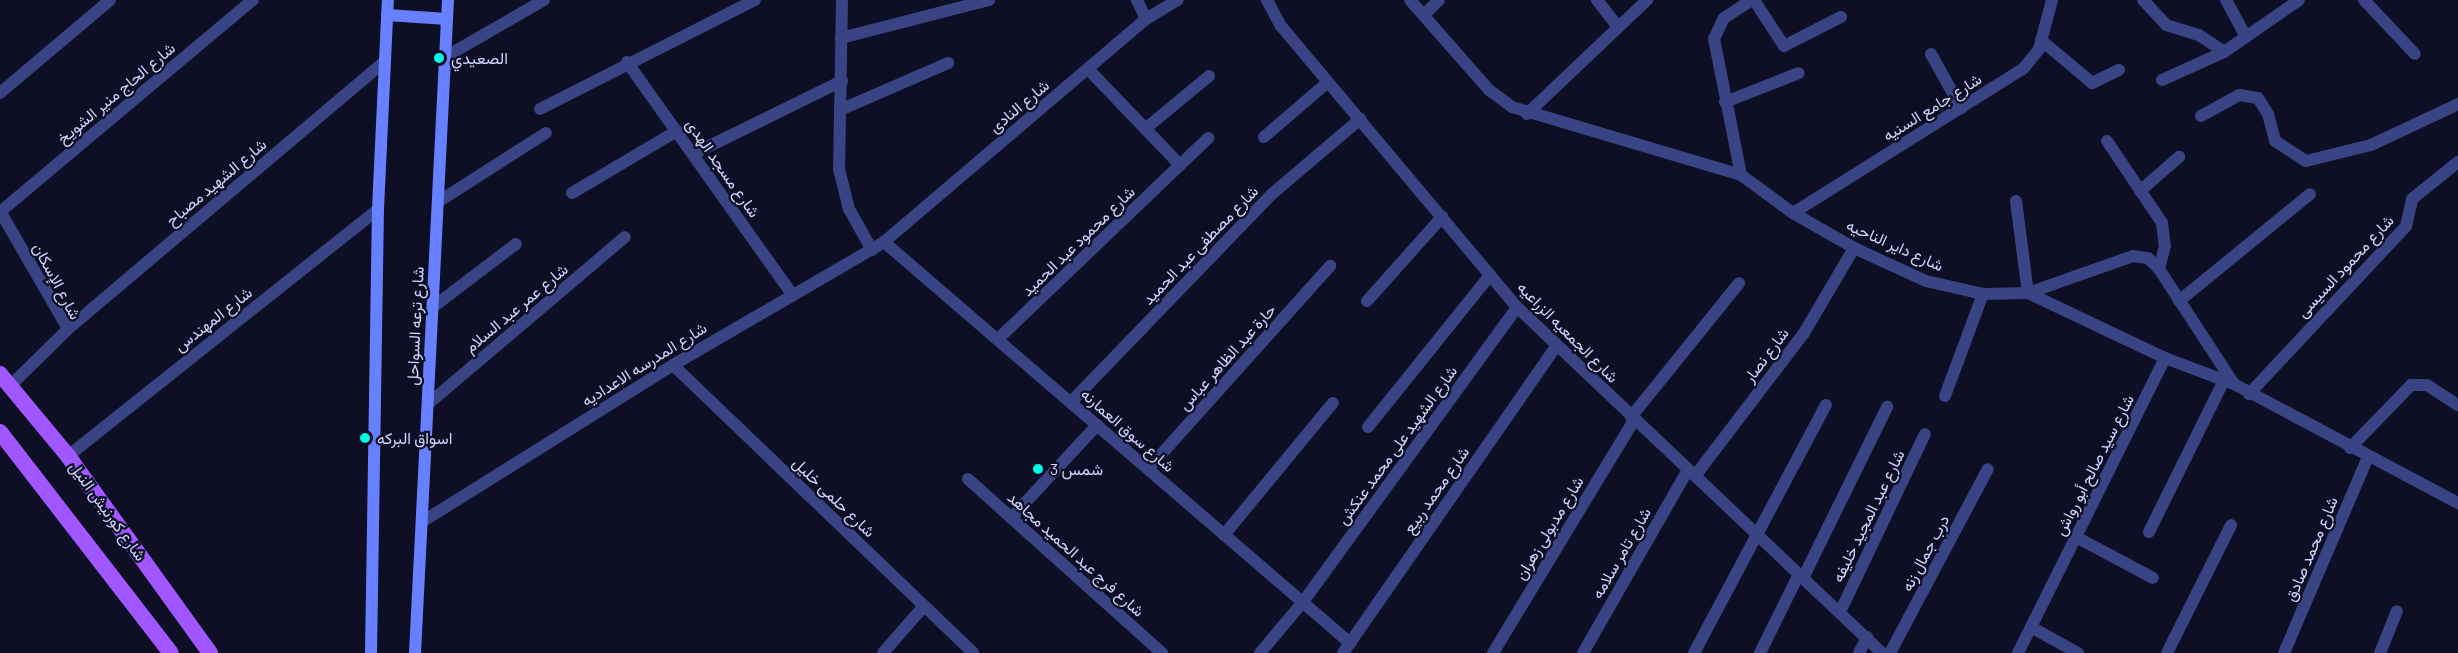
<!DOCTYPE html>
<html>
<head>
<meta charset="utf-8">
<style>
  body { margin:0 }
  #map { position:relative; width:2458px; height:653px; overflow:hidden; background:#0e0e24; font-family:Barlow,Vazirmatn,sans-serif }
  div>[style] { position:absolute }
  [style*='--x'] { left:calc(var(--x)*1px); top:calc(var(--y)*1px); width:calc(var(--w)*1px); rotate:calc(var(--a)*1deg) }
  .minor>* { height:12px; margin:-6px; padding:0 6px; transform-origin:6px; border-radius:6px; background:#384483 }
  .secondary>* { height:12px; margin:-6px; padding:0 6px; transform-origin:6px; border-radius:6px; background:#6780ff }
  .primary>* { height:16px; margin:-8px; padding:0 8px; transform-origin:8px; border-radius:8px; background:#a157ff }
  .dots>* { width:16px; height:16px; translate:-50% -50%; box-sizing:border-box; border:3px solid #0e0e24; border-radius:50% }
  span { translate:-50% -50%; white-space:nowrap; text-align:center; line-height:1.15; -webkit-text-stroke:4.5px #0e0e24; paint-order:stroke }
  .poi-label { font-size:16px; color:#d0d4ff }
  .left { translate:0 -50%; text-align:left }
  .street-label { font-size:16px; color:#d0d4ff }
</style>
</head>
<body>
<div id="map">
  <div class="minor">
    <div style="--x:842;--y:0;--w:169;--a:91"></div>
    <div style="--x:839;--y:169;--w:41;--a:76"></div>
    <div style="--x:849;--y:209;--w:47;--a:60.7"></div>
    <div style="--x:1137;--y:0;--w:21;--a:65"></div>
    <div style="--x:1267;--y:0;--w:30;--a:62"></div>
    <div style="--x:1281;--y:26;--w:367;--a:50"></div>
    <div style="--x:1517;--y:307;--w:503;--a:43.47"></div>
    <div style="--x:1410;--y:0;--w:120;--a:48.7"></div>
    <div style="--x:1489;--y:90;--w:29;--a:36"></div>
    <div style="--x:1512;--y:107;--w:239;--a:16.5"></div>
    <div style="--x:1741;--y:175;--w:64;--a:36.2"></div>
    <div style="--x:1793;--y:213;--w:70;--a:29.8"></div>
    <div style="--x:1854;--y:248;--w:79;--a:24.6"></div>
    <div style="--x:1926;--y:281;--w:58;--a:12.8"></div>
    <div style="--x:1983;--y:294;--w:45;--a:-1.3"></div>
    <div style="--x:2028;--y:293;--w:111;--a:-19.4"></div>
    <div style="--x:2133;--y:256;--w:15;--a:8"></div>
    <div style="--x:2148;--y:258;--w:16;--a:45"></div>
    <div style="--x:2159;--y:269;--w:137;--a:56.9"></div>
    <div style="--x:2234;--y:384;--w:254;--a:28"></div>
    <div style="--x:1597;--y:0;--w:34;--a:52"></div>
    <div style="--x:1754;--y:0;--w:55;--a:56.9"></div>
    <div style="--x:1784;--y:46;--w:64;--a:-27"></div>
    <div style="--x:2143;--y:0;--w:34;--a:47"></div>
    <div style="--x:2166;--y:25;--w:34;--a:17"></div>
    <div style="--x:2199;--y:35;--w:30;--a:34"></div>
    <div style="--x:2226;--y:0;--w:42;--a:61.6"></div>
    <div style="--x:2364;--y:0;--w:74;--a:46.6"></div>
    <div style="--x:1424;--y:15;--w:21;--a:-45"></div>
    <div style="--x:841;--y:38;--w:153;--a:-14.4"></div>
    <div style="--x:2041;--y:40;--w:67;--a:40.1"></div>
    <div style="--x:2092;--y:83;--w:30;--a:-26"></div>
    <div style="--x:1931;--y:54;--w:62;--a:60.9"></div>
    <div style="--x:445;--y:57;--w:114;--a:-29.9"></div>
    <div style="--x:627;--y:62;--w:285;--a:54.6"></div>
    <div style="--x:1088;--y:69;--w:133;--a:46.2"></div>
    <div style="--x:2162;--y:80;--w:68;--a:-24.3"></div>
    <div style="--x:2224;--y:52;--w:91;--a:-34.7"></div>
    <div style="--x:0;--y:93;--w:144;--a:-40.2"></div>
    <div style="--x:1725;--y:102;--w:79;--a:-21.4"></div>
    <div style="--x:540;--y:109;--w:241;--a:-26.9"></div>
    <div style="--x:840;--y:110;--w:118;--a:-23.5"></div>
    <div style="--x:1527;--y:114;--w:166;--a:-43.5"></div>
    <div style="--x:2201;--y:116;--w:43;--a:-28.9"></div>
    <div style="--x:2239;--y:95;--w:19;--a:9"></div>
    <div style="--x:2258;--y:98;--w:19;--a:58"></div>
    <div style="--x:2268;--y:114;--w:28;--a:75"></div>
    <div style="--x:2275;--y:141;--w:37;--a:33"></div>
    <div style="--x:2306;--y:161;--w:67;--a:-13.8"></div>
    <div style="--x:2371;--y:145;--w:96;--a:-25.2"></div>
    <div style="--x:1145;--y:129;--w:83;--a:-39.6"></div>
    <div style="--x:1264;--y:137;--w:84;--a:-40.7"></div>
    <div style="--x:2107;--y:141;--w:99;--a:56.1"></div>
    <div style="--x:2162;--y:223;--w:23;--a:83"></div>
    <div style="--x:2165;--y:246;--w:24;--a:105"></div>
    <div style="--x:693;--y:154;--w:166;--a:-26.1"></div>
    <div style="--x:1741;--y:175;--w:139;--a:-101.2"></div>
    <div style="--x:1714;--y:39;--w:23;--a:-65"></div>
    <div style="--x:1724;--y:18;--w:33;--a:-33"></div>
    <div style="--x:2140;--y:191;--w:52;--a:-41.1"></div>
    <div style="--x:572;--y:193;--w:122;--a:-30.6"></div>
    <div style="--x:2016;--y:201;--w:93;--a:82.6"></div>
    <div style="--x:2028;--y:293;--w:152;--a:25.4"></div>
    <div style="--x:438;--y:202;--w:128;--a:-32.6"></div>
    <div style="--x:0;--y:211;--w:136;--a:60"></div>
    <div style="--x:68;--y:329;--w:78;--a:135.5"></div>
    <div style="--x:0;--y:212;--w:330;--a:-40"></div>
    <div style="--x:1793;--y:213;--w:271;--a:-32.1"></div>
    <div style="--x:2023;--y:69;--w:26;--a:-51"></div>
    <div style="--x:2039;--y:49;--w:51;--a:-75.1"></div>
    <div style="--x:884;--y:242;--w:615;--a:40.71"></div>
    <div style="--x:1367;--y:301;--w:113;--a:-48.2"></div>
    <div style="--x:2179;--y:301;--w:169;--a:-39.2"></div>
    <div style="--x:433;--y:307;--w:104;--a:-37.2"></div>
    <div style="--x:68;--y:329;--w:415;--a:-40.2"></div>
    <div style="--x:998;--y:339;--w:291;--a:-43.7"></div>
    <div style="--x:673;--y:365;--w:416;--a:43.8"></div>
    <div style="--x:2249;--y:394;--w:230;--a:-46.9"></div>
    <div style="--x:2406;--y:226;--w:28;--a:-77"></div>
    <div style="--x:2412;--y:199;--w:59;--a:-38.8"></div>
    <div style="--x:1945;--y:396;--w:109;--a:-69.6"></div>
    <div style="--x:1071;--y:402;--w:289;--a:-46"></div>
    <div style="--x:1272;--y:194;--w:116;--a:-40.4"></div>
    <div style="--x:428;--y:404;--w:258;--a:-40.3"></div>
    <div style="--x:1631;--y:417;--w:172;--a:-51.1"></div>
    <div style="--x:1368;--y:427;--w:195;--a:-51.2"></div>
    <div style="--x:2350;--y:448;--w:88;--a:-45.9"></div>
    <div style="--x:2411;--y:385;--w:16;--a:0"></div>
    <div style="--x:2427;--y:385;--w:37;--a:33"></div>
    <div style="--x:68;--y:456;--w:396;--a:-38.5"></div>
    <div style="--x:1148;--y:469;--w:273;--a:-48.1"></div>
    <div style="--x:1695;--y:476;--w:180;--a:-52.7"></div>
    <div style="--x:1804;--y:333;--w:99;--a:-59.5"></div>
    <div style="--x:968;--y:479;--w:261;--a:41.9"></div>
    <div style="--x:1011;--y:518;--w:127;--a:-47.2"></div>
    <div style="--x:425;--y:520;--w:292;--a:-32"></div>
    <div style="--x:673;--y:365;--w:244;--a:-30.2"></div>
    <div style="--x:884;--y:242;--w:344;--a:-40.4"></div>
    <div style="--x:1146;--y:19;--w:37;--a:-31"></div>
    <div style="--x:2149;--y:532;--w:167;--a:-63.7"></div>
    <div style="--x:1224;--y:535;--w:171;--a:-50.5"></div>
    <div style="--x:2076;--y:537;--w:87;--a:28"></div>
    <div style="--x:1803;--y:578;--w:191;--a:-63.8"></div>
    <div style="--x:1840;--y:612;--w:197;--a:-64.5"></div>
    <div style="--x:2031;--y:627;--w:54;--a:29"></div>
    <div style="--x:883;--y:653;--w:62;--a:-48.9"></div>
    <div style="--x:1260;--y:653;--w:67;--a:-49.9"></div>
    <div style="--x:1303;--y:602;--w:364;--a:-54"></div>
    <div style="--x:1343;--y:653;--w:374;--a:-55.2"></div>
    <div style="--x:1493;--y:653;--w:272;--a:-58.8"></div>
    <div style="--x:1583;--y:653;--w:211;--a:-60.2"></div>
    <div style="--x:1694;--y:653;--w:281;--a:-62"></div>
    <div style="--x:1760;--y:653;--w:88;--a:-63.7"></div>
    <div style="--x:1859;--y:653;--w:18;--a:-63"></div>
    <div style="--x:1890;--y:653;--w:208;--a:-62"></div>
    <div style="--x:2018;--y:653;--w:330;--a:-63.5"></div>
    <div style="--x:2165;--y:358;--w:74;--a:20.6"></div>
    <div style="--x:2167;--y:653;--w:143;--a:-63.4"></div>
    <div style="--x:2284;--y:653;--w:213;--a:-66.8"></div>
    <div style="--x:2380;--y:653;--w:45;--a:-68"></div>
  </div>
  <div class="secondary">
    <div style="--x:387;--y:15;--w:60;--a:3.8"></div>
    <div style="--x:371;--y:653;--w:444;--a:-89.1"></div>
    <div style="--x:378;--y:209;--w:209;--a:-87.3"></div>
    <div style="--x:415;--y:653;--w:654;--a:-87.11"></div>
  </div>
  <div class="primary">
    <div style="--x:0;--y:374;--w:107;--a:50.3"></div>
    <div style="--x:68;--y:456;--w:243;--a:54.2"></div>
    <div style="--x:0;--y:432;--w:279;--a:52.3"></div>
  </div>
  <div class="dots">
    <div style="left:439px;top:58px;background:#00fbe5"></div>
    <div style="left:365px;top:438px;background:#00fbe5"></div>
    <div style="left:1038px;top:469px;background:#00fbe5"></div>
  </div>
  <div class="poi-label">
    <span class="left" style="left:451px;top:58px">الصعيدي</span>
    <span class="left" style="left:377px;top:438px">اسواق البركه</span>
    <span class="left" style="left:1050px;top:469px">شمس 3</span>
  </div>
  <div class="street-label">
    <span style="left:116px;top:93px;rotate:-40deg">شارع الحاج منير الشويخ</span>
    <span style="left:1019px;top:106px;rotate:-40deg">شارع النادى</span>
    <span style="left:1932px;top:107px;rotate:-32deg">شارع جامع السنيه</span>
    <span style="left:723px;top:168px;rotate:55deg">شارع مسجد الهدى</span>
    <span style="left:216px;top:182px;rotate:-40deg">شارع الشهيد مصباح</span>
    <span style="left:1078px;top:241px;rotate:-44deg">شارع محمود عبد الحميد</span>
    <span style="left:1200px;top:245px;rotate:-46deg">شارع مصطفى عبد الحميد</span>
    <span style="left:1895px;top:245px;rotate:24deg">شارع داير الناحيه</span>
    <span style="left:2345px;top:266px;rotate:-47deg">شارع محمود السيسى</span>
    <span style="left:57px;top:281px;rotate:62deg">شارع الإسكان</span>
    <span style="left:516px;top:308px;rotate:-40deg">شارع عمر عبد السلام</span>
    <span style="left:213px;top:319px;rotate:-38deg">شارع المهندس</span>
    <span style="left:415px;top:326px;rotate:-87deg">شارع ترعه السواحل</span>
    <span style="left:1568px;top:332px;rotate:45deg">شارع الجمعيه الزراعيه</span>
    <span style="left:1766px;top:355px;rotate:-53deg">شارع نصار</span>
    <span style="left:1227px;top:357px;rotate:-48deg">حارة عبد الظاهر عباس</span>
    <span style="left:644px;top:364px;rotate:-32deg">شارع المدرسه الاعداديه</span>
    <span style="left:1128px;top:430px;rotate:41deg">شارع سوق العمارنه</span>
    <span style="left:1397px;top:445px;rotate:-54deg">شارع الشهيد على محمد عنكش</span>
    <span style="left:2094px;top:465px;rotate:-63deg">شارع سيد صالح أبو رواش</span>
    <span style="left:1436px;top:490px;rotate:-55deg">شارع محمد ربيع</span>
    <span style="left:834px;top:497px;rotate:44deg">شارع حلمى خليل</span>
    <span style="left:108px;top:511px;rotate:54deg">شارع كورنيش النيل</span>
    <span style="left:1868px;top:516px;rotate:-64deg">شارع عبد المجيد خليفه</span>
    <span style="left:1549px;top:528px;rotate:-59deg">شارع مدبولى زهران</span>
    <span style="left:2311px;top:549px;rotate:-67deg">شارع محمد صادق</span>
    <span style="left:1621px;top:553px;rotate:-60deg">شارع تامر سلامه</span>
    <span style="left:1925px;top:553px;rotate:-62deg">درب جمال زنه</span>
    <span style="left:1076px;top:554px;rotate:42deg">شارع فرج عبد الحميد مجاهد</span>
  </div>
</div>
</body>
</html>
